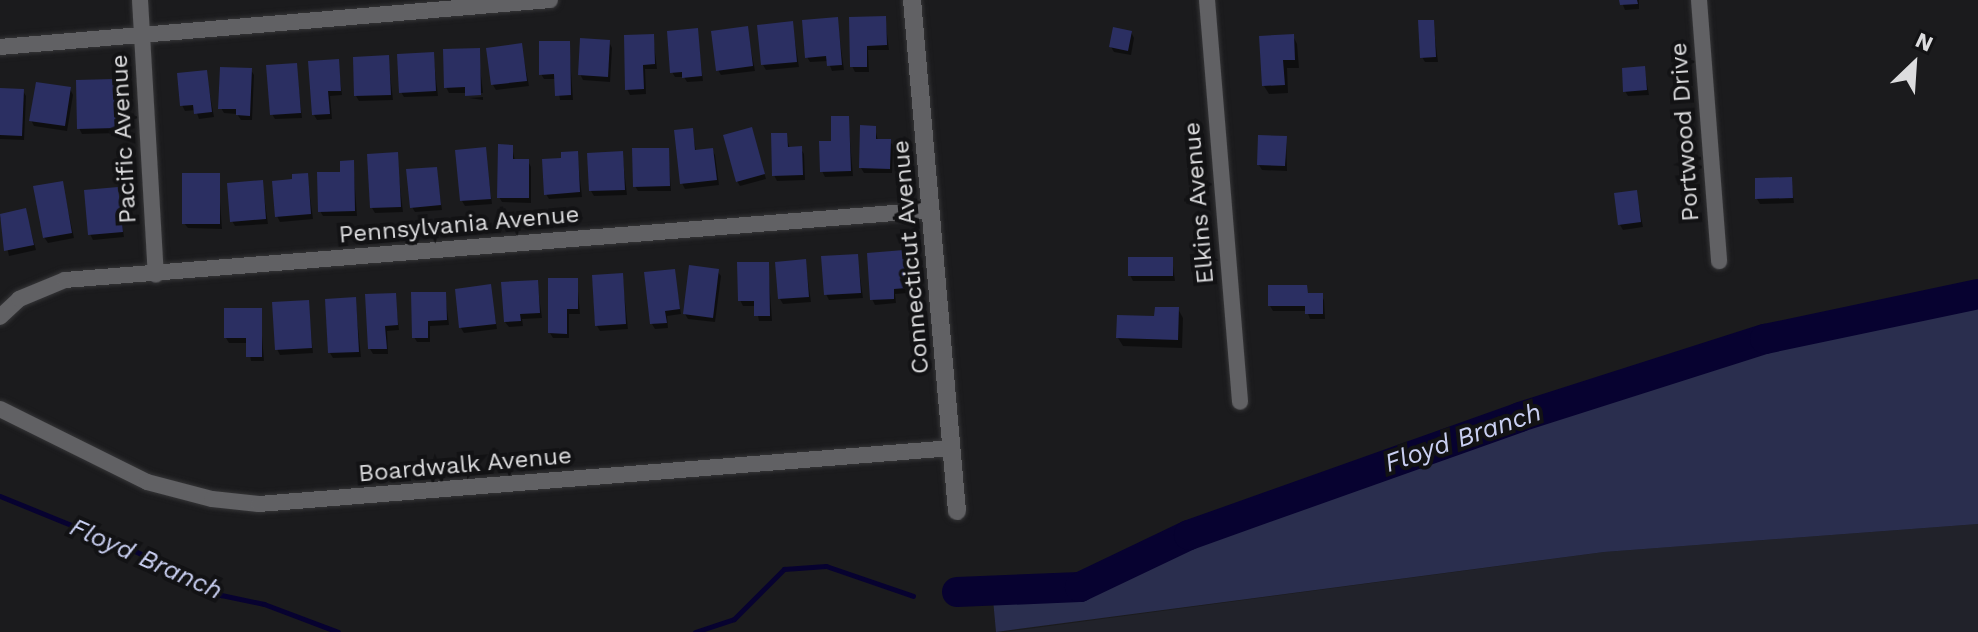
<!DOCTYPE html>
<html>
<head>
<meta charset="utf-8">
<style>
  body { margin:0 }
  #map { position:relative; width:1978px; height:632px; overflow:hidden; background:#1b1b1d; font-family:"Work Sans",sans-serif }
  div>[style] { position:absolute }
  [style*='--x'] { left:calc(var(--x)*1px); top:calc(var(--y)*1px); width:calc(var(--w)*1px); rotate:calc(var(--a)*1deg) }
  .built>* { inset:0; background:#21222a }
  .green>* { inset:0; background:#2a2e4e }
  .shadow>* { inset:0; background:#0007 }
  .stream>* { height:5px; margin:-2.5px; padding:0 2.5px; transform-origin:2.5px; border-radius:2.5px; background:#070230 }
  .river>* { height:30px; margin:-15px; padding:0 15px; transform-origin:15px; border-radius:15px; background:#070230 }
  .building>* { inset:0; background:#2b2f62 }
  .roads { filter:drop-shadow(0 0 2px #353537) drop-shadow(0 0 2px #353537) }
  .minor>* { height:16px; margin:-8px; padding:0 8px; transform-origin:8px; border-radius:8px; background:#616164 }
  .tertiary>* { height:18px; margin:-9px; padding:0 9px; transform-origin:9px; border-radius:9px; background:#616164 }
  span { translate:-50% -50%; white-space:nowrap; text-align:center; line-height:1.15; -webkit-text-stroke:8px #121214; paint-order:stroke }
  .street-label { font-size:24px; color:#dcdcde }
  .water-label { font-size:26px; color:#c9cff1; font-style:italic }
  .north { position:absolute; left:1874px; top:24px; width:80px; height:80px; -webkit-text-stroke:6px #121214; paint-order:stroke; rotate:25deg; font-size:22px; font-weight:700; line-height:32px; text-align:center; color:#dcdcde }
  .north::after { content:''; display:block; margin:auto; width:28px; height:36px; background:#dcdcde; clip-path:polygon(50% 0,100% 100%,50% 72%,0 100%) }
</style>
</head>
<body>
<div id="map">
  <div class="built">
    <div style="clip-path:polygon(1978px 524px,1978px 632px,1005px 632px,1604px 552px)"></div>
  </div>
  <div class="green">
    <div style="clip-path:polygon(1978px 290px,1978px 524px,1604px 552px,996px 632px,992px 588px,1092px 572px,1198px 526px,1505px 428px,1768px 332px)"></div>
  </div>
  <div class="shadow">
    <div style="clip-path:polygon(1621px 0,1639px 0,1639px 9px,1625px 10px)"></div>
    <div style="clip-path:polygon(885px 18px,889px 50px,868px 50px,869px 72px,855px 72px,852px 66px)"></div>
    <div style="clip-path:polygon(837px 19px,844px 70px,832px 71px,828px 61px,810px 62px,807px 57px)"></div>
    <div style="clip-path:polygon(1433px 22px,1438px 62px,1425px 62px,1422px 57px)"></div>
    <div style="clip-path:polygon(792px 23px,799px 67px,766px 70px,763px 65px)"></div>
    <div style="clip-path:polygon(747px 29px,755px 71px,721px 75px,718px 70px)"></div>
    <div style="clip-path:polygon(697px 30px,703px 81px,687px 82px,684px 77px,675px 77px,672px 72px)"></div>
    <div style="clip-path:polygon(1131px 32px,1134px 38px,1131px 55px,1114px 52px,1111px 47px)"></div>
    <div style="clip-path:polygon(653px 36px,657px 69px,645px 69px,646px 94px,630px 95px,627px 89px)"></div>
    <div style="clip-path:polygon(1293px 36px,1297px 44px,1299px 68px,1287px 68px,1288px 93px,1269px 94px,1264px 86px)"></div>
    <div style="clip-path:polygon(609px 42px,612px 48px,610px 82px,583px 80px,580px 74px)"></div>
    <div style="clip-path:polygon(569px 43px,573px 100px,560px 100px,557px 79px,544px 79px,541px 74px)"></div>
    <div style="clip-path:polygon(521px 45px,529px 86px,496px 90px,493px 85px)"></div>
    <div style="clip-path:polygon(478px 50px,483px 93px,449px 93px,446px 87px)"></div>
    <div style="clip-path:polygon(433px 54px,438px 96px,404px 97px,401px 92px)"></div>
    <div style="clip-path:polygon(388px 57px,393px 100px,359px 101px,356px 96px)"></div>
    <div style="clip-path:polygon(338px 61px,342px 95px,330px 96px,332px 119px,317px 120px,314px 115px)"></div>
    <div style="clip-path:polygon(296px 65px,302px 118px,275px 119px,272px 114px)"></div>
    <div style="clip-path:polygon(1644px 68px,1649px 95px,1628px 96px,1625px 91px)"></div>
    <div style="clip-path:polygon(251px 70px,254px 75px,252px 120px,241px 120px,237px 114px,224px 113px,221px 108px)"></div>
    <div style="clip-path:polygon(206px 72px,214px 117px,199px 119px,196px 110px,185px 111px,182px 105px)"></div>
    <div style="clip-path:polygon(113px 81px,117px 133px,82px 134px,79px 128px)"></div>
    <div style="clip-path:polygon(70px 89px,73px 95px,67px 131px,34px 126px,31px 120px)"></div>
    <div style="clip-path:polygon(0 90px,23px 91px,26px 96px,24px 140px,0 139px)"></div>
    <div style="clip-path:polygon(483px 97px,483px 100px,469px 98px)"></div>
    <div style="clip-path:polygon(848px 118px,853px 176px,825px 177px,822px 171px)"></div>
    <div style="clip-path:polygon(875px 128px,878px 141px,890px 141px,893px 146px,892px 173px,864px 173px,861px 168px)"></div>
    <div style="clip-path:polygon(751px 129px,766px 179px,740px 186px,737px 181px)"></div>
    <div style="clip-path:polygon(692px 130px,696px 151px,712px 150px,715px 155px,719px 185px,685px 189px,682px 183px)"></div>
    <div style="clip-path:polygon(786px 135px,790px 149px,801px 149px,804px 154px,805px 180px,777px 181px,774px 175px)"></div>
    <div style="clip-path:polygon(1286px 138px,1287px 171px,1262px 170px,1259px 165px)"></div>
    <div style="clip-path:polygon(512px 147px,515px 161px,528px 161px,531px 167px,531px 203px,502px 202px,499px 197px)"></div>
    <div style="clip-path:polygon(485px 150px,492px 204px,465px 206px,462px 201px)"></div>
    <div style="clip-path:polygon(668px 150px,671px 191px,638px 191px,635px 186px)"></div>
    <div style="clip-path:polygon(577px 153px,582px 197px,549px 199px,546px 194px,563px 160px)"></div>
    <div style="clip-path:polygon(622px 153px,627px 195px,594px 196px,591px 191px)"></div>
    <div style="clip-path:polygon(396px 154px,403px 212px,375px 213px,372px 208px)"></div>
    <div style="clip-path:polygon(353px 162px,357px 216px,323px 216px,320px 211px)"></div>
    <div style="clip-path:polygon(436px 169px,442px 210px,415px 212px,412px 207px)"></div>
    <div style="clip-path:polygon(218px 175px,222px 229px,188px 228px,184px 223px)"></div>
    <div style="clip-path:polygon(307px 175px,313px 219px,280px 222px,277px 216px,294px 181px)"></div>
    <div style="clip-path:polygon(1791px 179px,1794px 203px,1760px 204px,1757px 199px)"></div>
    <div style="clip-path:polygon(262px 182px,268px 224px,235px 226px,232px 221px)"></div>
    <div style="clip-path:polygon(62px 183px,74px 238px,48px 243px,44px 237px)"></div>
    <div style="clip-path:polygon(117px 189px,124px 237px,93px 240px,90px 234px)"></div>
    <div style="clip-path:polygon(1636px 192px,1643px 227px,1623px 230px,1620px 225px)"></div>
    <div style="clip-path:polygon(25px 210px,36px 250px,9px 256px,0 216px)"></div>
    <div style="clip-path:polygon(902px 253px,908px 293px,895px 294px,896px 303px,875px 305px,872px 299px)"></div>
    <div style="clip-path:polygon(857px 256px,863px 298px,829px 300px,826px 294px)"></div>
    <div style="clip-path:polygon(1172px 259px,1175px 281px,1133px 281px,1130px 275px)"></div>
    <div style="clip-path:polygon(805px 261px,811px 302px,783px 304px,780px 299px)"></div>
    <div style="clip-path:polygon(768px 264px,772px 321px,759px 321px,756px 306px,743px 306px,740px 300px)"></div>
    <div style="clip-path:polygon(674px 271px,681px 314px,667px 316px,668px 328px,655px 329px,652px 324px)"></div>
    <div style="clip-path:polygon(717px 271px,721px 276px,715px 322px,688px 319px,685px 314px)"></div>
    <div style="clip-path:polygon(622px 275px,628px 329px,600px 331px,597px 326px)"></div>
    <div style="clip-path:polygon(577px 280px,580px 314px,569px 314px,569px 338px,553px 338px,550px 333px)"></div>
    <div style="clip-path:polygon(537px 282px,542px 318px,522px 319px,523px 326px,509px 327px,505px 322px)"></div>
    <div style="clip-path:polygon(490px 287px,497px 329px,464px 333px,461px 328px)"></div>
    <div style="clip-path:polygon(1306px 287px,1309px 295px,1321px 295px,1324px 300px,1325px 319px,1310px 319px,1307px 311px,1273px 311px,1270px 306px)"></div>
    <div style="clip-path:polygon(445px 294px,449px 325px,430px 326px,430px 342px,417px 342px,414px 337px)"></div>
    <div style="clip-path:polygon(395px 295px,399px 330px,387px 331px,388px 354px,373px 354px,370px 349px)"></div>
    <div style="clip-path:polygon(355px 299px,361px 357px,333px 358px,330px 353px)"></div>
    <div style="clip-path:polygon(308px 302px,313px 353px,280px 355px,277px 349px)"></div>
    <div style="clip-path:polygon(1178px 309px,1183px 318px,1182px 348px,1123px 346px,1118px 338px)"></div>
    <div style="clip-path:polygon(260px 310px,264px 361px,251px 361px,248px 343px,229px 343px,226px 338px)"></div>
  </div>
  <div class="stream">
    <div style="--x:0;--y:496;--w:146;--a:22.2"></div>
    <div style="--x:135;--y:551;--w:97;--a:27.1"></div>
    <div style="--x:221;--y:595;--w:44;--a:11.8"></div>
    <div style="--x:264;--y:604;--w:79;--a:20.7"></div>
    <div style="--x:695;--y:632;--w:41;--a:-18.4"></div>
    <div style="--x:734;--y:619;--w:71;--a:-45"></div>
    <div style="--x:784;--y:569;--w:42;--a:-4.1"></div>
    <div style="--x:826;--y:566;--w:92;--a:19"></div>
  </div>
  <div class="river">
    <div style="--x:957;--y:592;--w:123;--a:-2.3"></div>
    <div style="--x:1080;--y:587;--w:121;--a:-25.5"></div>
    <div style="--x:1189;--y:535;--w:351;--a:-19.6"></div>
    <div style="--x:1520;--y:417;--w:257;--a:-17.7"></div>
    <div style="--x:1765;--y:339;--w:218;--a:-11.9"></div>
  </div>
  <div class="building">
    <div style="clip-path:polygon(1619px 0,1637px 0,1638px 4px,1620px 5px)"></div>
    <div style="clip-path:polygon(886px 16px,887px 45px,867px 46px,867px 67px,850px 67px,849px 17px)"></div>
    <div style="clip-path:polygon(838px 17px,842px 65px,827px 66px,826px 56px,805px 58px,802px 20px)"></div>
    <div style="clip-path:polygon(1418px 20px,1434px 20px,1436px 57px,1420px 58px)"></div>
    <div style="clip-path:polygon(793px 21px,797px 62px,761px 65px,757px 25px)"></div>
    <div style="clip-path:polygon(748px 26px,753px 66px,716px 71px,711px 31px)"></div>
    <div style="clip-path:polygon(1113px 27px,1132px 31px,1128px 51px,1109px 47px)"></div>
    <div style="clip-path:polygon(698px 28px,702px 76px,682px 78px,682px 72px,670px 73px,667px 31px)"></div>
    <div style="clip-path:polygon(654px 34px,655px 64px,643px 65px,644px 89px,625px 90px,624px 35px)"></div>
    <div style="clip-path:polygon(1294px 34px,1295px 60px,1283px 60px,1285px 85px,1262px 86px,1259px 36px)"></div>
    <div style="clip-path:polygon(580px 38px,610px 40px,608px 77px,578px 75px)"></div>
    <div style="clip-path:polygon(539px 41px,570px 41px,571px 95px,555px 96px,554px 74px,539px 75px)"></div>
    <div style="clip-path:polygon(522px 43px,527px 81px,491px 85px,486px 48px)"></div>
    <div style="clip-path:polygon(480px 48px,481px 95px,465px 96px,465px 87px,444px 88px,443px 49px)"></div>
    <div style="clip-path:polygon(434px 52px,436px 91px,399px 93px,397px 54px)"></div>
    <div style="clip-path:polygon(389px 55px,391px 95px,354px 96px,353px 57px)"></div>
    <div style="clip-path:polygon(339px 59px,341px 91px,328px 91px,330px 114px,312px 115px,308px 61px)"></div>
    <div style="clip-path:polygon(297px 63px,301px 113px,270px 115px,266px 65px)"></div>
    <div style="clip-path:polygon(1645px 66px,1647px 90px,1623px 92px,1622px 68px)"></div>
    <div style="clip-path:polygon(220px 67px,252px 68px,250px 116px,236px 115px,236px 109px,218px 109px)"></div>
    <div style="clip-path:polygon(207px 70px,212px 112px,194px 114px,193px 105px,180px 106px,177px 73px)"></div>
    <div style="clip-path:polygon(114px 79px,116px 128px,77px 129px,76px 80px)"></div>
    <div style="clip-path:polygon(36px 82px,71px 87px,65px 126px,29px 121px)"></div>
    <div style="clip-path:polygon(0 88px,24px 89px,22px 136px,0 135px)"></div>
    <div style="clip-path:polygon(831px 116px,849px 116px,851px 171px,820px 172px,819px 141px,831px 141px)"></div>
    <div style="clip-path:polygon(860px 125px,876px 126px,876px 139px,891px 139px,890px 169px,859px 168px)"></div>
    <div style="clip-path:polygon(752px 127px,765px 174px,736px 182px,723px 135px)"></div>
    <div style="clip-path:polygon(693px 128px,695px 150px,713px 148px,717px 180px,680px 184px,674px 130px)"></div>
    <div style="clip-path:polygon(771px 133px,787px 133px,788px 147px,802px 146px,803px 175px,772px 176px)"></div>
    <div style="clip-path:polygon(1258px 135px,1287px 136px,1285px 166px,1257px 165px)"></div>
    <div style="clip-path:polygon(498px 144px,513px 145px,513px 159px,529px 159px,529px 198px,497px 198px)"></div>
    <div style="clip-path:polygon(486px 147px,491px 199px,460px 201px,455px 150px)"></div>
    <div style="clip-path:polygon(632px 148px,669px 148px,670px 186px,633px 187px)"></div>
    <div style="clip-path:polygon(578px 151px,580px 192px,544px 195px,542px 159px,561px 158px,561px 152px)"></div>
    <div style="clip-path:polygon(623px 151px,625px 190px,589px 191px,587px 153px)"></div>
    <div style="clip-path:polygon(398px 152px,401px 207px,370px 208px,367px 154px)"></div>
    <div style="clip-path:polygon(354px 160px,355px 211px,318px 212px,317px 172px,340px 172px,340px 161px)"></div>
    <div style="clip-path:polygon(437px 167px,441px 205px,410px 208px,406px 169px)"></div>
    <div style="clip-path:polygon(182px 173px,220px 173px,220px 224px,182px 224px)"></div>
    <div style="clip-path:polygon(308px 173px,311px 214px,275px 217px,272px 181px,292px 179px,292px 174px)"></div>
    <div style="clip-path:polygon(1792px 177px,1793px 198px,1755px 199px,1755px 178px)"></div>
    <div style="clip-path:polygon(263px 180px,266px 219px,230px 222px,227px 183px)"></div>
    <div style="clip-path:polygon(63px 181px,72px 233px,43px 238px,33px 186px)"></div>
    <div style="clip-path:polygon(118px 187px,123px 232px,88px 235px,84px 190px)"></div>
    <div style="clip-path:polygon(1637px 190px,1641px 222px,1618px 225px,1614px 193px)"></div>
    <div style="clip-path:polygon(26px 208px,34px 245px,4px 251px,0 214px)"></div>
    <div style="clip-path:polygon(904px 250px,906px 288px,894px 289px,894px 299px,870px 300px,867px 253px)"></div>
    <div style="clip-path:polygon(858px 254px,861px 293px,824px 295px,821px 256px)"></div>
    <div style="clip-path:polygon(1128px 257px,1173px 257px,1173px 276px,1128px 276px)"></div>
    <div style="clip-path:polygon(806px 259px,809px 297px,778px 299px,775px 262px)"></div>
    <div style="clip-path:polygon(737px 262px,769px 262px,770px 316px,754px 316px,754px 301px,738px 301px)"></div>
    <div style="clip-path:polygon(689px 265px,719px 269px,713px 318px,683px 314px)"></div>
    <div style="clip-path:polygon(675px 269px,680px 309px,665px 311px,667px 323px,650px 324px,644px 272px)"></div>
    <div style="clip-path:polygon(623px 273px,626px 324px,595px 326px,592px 275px)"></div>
    <div style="clip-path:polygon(548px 278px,578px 278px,578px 309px,567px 309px,567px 334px,548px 333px)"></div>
    <div style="clip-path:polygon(538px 280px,540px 313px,520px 314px,521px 321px,504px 322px,501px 282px)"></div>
    <div style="clip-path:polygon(491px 284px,496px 324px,459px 328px,455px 289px)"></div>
    <div style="clip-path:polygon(1268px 285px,1307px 285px,1308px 293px,1323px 293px,1323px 314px,1305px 314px,1305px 306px,1268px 306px)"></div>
    <div style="clip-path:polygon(411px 292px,446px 292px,447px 320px,428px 321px,428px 338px,412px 338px)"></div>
    <div style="clip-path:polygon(396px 293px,398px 325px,385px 326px,387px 349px,368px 349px,365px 294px)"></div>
    <div style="clip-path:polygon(356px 297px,359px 352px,328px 353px,325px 299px)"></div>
    <div style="clip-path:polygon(309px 300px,312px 348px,275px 350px,272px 302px)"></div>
    <div style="clip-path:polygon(1155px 307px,1179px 307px,1178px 340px,1116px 338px,1117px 315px,1154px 316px)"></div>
    <div style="clip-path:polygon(224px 308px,262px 308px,262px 357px,246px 357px,246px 338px,224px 338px)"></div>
  </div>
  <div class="roads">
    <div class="minor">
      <div style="--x:140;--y:0;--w:275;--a:86.7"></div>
      <div style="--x:1207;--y:0;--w:403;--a:85.3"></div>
      <div style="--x:1699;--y:0;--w:262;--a:85.6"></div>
      <div style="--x:0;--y:47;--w:552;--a:-4.88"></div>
      <div style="--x:0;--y:317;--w:26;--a:-43"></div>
      <div style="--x:19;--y:299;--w:50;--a:-22.4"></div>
      <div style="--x:65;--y:280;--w:869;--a:-4.62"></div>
      <div style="--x:0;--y:409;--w:164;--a:26.4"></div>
      <div style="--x:147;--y:482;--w:67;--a:14.7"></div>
      <div style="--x:212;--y:499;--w:47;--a:6.1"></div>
      <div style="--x:259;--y:504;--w:695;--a:-4.62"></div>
    </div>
    <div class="tertiary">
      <div style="--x:912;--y:0;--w:513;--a:84.97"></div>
    </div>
  </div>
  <div class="street-label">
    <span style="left:1685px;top:132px;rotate:-94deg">Portwood Drive</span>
    <span style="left:124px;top:139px;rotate:-93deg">Pacific Avenue</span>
    <span style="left:1199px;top:203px;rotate:-95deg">Elkins Avenue</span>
    <span style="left:459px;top:225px;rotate:-5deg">Pennsylvania Avenue</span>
    <span style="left:911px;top:257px;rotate:-95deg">Connecticut Avenue</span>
    <span style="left:465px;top:465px;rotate:-5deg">Boardwalk Avenue</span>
  </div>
  <div class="water-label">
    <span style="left:1463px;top:438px;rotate:-19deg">Floyd Branch</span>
    <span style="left:146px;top:559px;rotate:24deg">Floyd Branch</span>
  </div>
  <div class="north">N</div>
</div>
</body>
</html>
